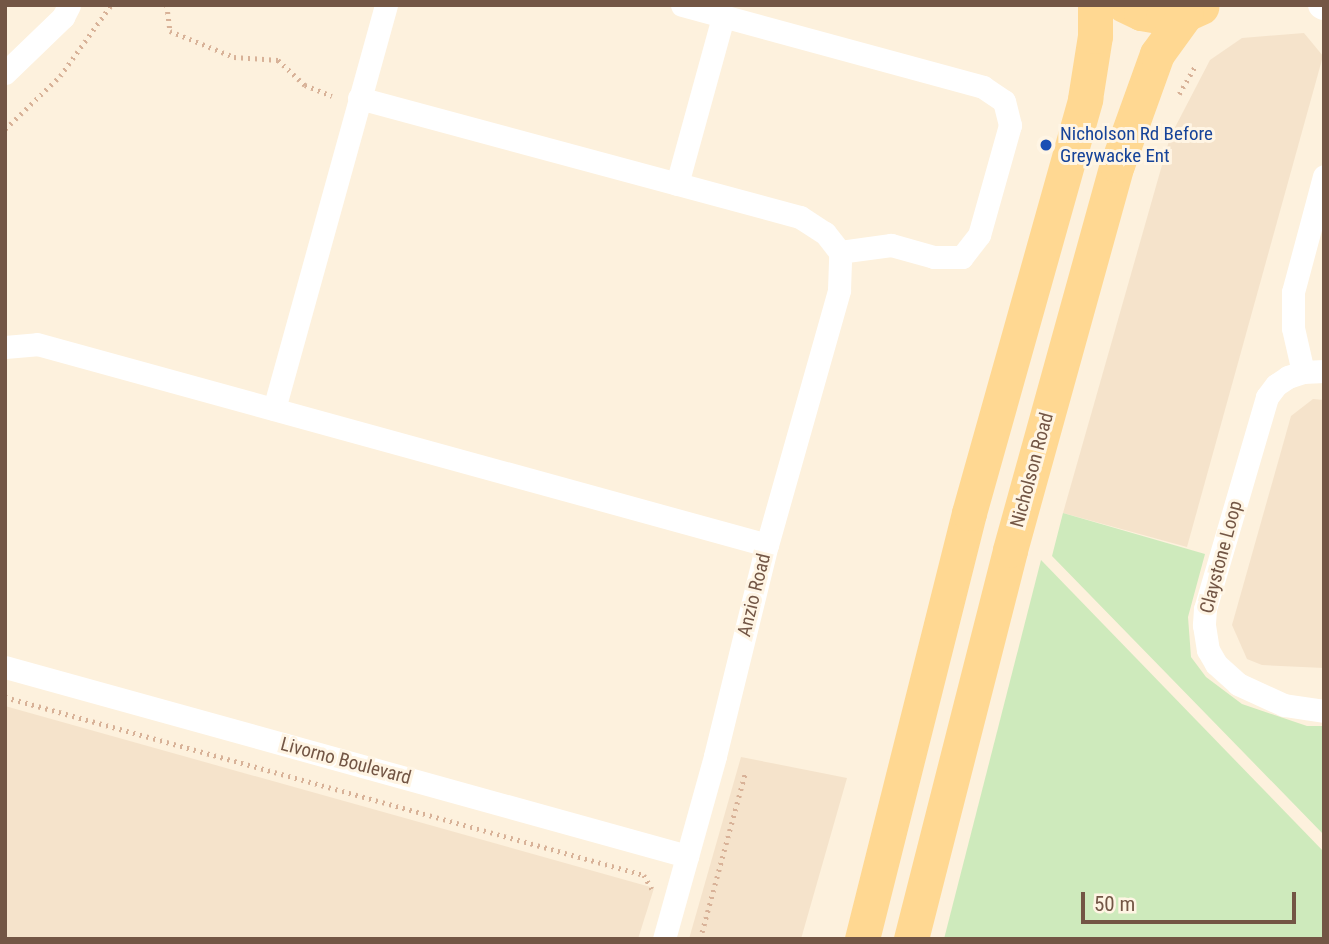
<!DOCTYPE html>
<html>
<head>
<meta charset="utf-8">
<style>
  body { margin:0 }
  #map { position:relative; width:1329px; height:944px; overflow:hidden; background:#fdf1dd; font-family:"Roboto Condensed",sans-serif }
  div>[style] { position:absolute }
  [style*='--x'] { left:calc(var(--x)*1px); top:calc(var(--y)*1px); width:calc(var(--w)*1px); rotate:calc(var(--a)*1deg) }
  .residential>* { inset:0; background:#f5e3cb }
  .green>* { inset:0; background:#ceeabc }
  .path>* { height:4.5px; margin-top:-2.25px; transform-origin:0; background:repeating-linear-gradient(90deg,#d8b298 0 2px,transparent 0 7px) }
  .minor>* { height:23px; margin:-11.5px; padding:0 11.5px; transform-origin:11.5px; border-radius:11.5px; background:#fff }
  .tertiary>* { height:28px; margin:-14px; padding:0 14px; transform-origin:14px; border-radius:14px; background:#fff }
  .primary>* { height:35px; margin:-17.5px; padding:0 17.5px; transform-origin:17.5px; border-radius:17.5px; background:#ffd892 }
  .dots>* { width:19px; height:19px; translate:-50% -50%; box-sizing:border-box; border:4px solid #fff5e4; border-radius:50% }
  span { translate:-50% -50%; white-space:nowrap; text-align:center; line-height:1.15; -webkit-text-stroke:6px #fff5e4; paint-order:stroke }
  .transit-label { font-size:19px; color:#164399 }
  .left { translate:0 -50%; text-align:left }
  .street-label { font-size:19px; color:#735645 }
  .frame { position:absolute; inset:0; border:7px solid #735645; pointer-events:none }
  .scale { position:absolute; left:1081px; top:892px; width:215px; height:32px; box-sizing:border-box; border:4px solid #735645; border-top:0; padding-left:9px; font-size:21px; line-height:24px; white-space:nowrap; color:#735645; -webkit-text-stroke:5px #fff5e4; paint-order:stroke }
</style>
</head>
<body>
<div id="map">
  <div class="residential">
    <div style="clip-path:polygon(1304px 33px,1323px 56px,1187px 547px,1063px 513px,1170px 137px,1210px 60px,1242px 38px)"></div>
    <div style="clip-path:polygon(1313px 399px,1324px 400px,1324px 668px,1262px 665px,1247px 659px,1232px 625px,1291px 416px)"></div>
    <div style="clip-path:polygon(5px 706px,654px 888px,638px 939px,5px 939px)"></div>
    <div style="clip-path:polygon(741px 757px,847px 778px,801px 939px,689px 939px)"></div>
  </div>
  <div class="green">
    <div style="clip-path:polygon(1063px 513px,1205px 554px,1188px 617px,1191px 657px,1206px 677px,1242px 704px,1307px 726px,1324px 726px,1324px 835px,1052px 556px)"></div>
    <div style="clip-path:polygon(1041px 560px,1324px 852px,1324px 939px,944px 939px)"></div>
  </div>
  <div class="path">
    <div style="--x:167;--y:5;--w:26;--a:83"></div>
    <div style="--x:170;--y:31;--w:69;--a:22.1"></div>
    <div style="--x:234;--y:57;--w:44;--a:3.9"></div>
    <div style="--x:278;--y:60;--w:37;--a:43"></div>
    <div style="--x:305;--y:85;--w:29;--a:22"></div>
    <div style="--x:1179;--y:94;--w:34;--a:-60"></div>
    <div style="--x:5;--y:129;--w:76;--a:-43.9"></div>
    <div style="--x:60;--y:76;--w:87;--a:-54.3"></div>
    <div style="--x:5;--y:697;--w:663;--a:15.57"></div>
    <div style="--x:644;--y:875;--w:16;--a:60"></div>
    <div style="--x:700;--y:939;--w:172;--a:-74.8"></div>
  </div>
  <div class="minor">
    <div style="--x:682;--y:5;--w:312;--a:15.2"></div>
    <div style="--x:983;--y:87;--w:25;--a:34"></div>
    <div style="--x:1004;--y:101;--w:25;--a:76"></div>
    <div style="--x:1010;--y:125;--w:114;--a:105.7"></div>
    <div style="--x:979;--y:235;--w:28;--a:128"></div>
    <div style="--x:962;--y:257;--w:28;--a:180"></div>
    <div style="--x:934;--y:257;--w:45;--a:-164.4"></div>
    <div style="--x:891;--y:245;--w:51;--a:172.2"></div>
    <div style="--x:5;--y:73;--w:81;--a:-44"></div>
    <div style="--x:63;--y:17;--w:13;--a:-63"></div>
    <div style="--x:359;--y:98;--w:457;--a:15.1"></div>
    <div style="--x:800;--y:217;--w:30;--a:33"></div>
    <div style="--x:825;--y:233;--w:24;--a:52"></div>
    <div style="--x:677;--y:184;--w:173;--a:-74.6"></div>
    <div style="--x:5;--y:347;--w:32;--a:-5"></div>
    <div style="--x:37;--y:344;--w:757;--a:15.39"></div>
    <div style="--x:1324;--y:371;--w:21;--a:177"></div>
    <div style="--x:1303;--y:372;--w:16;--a:162"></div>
    <div style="--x:1288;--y:377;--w:14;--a:146"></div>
    <div style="--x:1276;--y:385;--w:15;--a:127"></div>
    <div style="--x:1267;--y:397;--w:221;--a:106.3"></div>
    <div style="--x:1205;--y:609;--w:16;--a:94"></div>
    <div style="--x:1204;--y:625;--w:25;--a:81"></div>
    <div style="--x:1208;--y:650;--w:16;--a:60"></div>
    <div style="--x:1216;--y:664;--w:30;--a:42"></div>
    <div style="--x:1238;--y:684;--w:51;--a:24.5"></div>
    <div style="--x:1284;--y:705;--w:40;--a:8.5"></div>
    <div style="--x:1303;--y:372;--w:45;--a:-102.8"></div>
    <div style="--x:1293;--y:328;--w:36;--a:-90"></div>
    <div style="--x:1293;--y:292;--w:120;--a:-75"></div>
    <div style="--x:274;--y:409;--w:419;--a:-74.5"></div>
    <div style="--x:5;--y:667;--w:708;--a:15.49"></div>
    <div style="--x:664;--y:939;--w:190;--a:-74.4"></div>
    <div style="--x:715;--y:756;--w:217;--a:-76.2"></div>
    <div style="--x:767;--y:545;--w:265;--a:-74.2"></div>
    <div style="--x:839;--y:290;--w:38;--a:-88"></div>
  </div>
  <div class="tertiary">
    <div style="--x:1322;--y:5;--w:2;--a:27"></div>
  </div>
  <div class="primary">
    <div style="--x:1124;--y:5;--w:19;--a:25"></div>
    <div style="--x:1141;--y:13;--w:22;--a:10"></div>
    <div style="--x:1163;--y:17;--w:23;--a:-7"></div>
    <div style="--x:1186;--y:14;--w:17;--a:-25"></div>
    <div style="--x:862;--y:939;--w:439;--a:-75.9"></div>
    <div style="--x:969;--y:513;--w:430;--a:-74.3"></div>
    <div style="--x:1085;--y:99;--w:64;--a:-81"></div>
    <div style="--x:1095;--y:36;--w:31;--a:-90"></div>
    <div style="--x:911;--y:939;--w:401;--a:-75.7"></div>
    <div style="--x:1010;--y:550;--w:400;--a:-74.5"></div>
    <div style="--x:1117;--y:165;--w:118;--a:-70.2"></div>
    <div style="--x:1157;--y:54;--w:49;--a:-54.1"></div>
  </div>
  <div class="dots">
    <div style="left:1046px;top:145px;background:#1a4fb4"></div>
  </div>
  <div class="transit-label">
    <span class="left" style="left:1060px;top:145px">Nicholson Rd Before<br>Greywacke Ent</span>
  </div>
  <div class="street-label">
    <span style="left:1032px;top:470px;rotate:-75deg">Nicholson Road</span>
    <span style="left:1221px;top:557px;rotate:-75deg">Claystone Loop</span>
    <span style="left:754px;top:595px;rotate:-76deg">Anzio Road</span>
    <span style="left:346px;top:761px;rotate:15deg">Livorno Boulevard</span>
  </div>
  <div class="frame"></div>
  <div class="scale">50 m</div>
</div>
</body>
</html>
